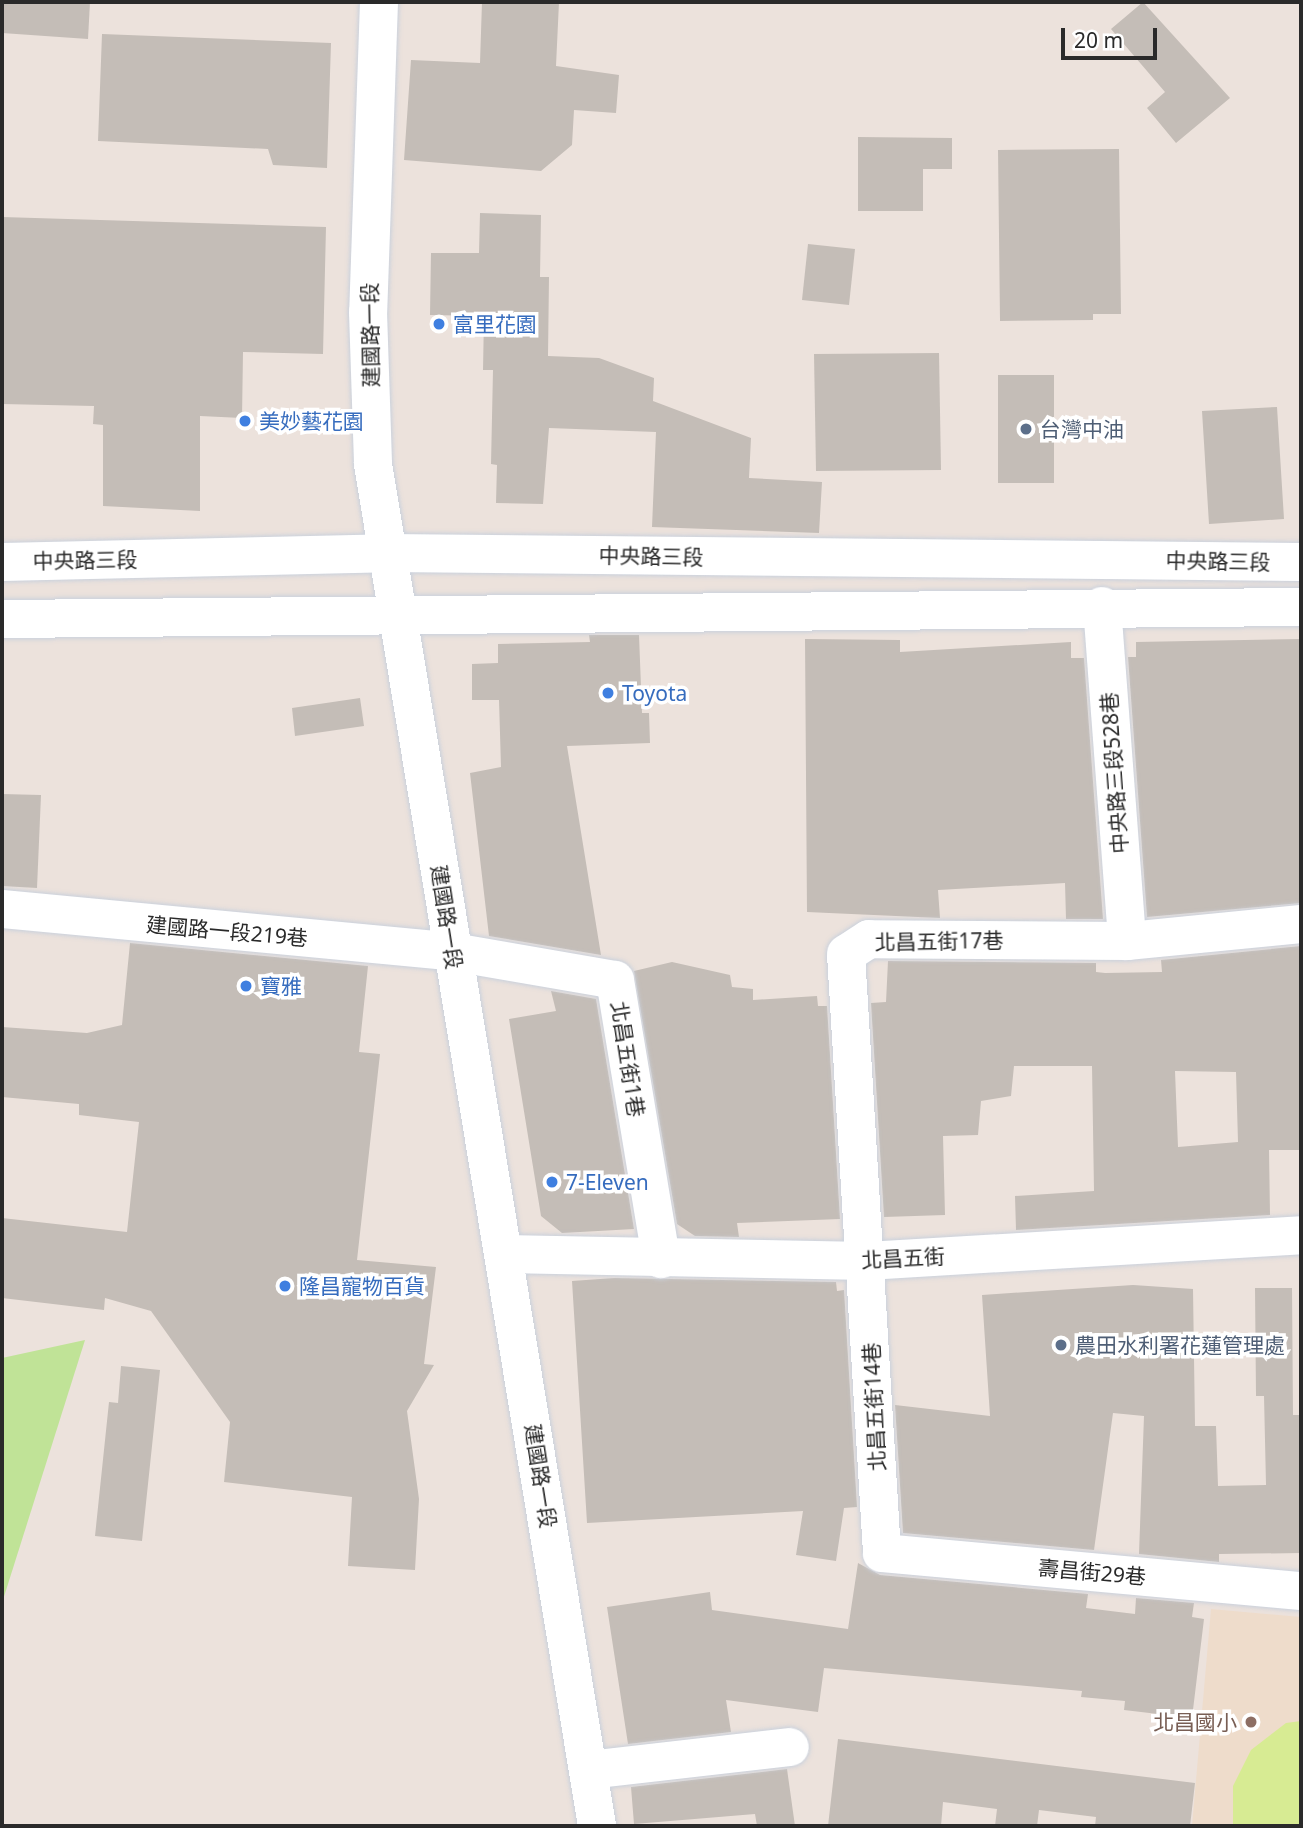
<!DOCTYPE html>
<html>
<head>
<meta charset="utf-8">
<style>
  body { margin:0 }
  #map { position:relative; width:1303px; height:1828px; overflow:hidden; background:#ece2dc; font-family:"Noto Sans","Noto Sans TC",sans-serif }
  div>[style] { position:absolute }
  [style*='--x'] { left:calc(var(--x)*1px); top:calc(var(--y)*1px); width:calc(var(--w)*1px); rotate:calc(var(--a)*1deg) }
  .education>* { inset:0; background:#eedccb }
  .green>* { inset:0; background:#c0e397 }
  .pitch>* { inset:0; background:#d7eb93 }
  .building>* { inset:0; background:#c4bdb7 }
  .roads { filter:drop-shadow(0 0 2px #cad1dc) drop-shadow(0 0 2px #cad1dc) }
  .minor>* { height:38px; margin:-19px; padding:0 19px; transform-origin:19px; border-radius:19px; background:#fff }
  .dots>* { width:19px; height:19px; translate:-50% -50%; box-sizing:border-box; border:4px solid #fff; border-radius:50% }
  span { translate:-50% -50%; white-space:nowrap; text-align:center; line-height:1.15; -webkit-text-stroke:7px #fff; paint-order:stroke }
  .shop-label { font-size:21px; color:#366cbe }
  .left { translate:0 -50%; text-align:left }
  .street-label { font-size:21px; color:#2a2a2a }
  .service-label { font-size:21px; color:#4e5e75 }
  .education-label { font-size:21px; color:#785e54 }
  .right { translate:-100% -50%; text-align:right }
  .frame { position:absolute; inset:0; border:4px solid #2a2a2a; pointer-events:none }
  .scale { position:absolute; left:1061px; top:28px; width:96px; height:32px; box-sizing:border-box; border:4px solid #2a2a2a; border-top:0; padding-left:9px; font-size:21px; line-height:24px; white-space:nowrap; color:#2a2a2a; -webkit-text-stroke:5px #fff; paint-order:stroke }
</style>
</head>
<body>
<div id="map">
  <div class="education">
    <div style="clip-path:polygon(1211px 1609px,1301px 1617px,1301px 1826px,1192px 1826px)"></div>
  </div>
  <div class="green">
    <div style="clip-path:polygon(85px 1340px,2px 1603px,2px 1358px)"></div>
  </div>
  <div class="pitch">
    <div style="clip-path:polygon(1301px 1721px,1301px 1826px,1233px 1826px,1233px 1786px,1251px 1750px,1286px 1723px)"></div>
  </div>
  <div class="building">
    <div style="clip-path:polygon(2px 2px,90px 2px,88px 39px,2px 33px)"></div>
    <div style="clip-path:polygon(482px 2px,559px 2px,556px 66px,619px 75px,616px 113px,574px 110px,572px 145px,541px 171px,404px 160px,411px 60px,480px 63px)"></div>
    <div style="clip-path:polygon(1143px 2px,1230px 98px,1176px 143px,1147px 108px,1165px 92px,1111px 29px)"></div>
    <div style="clip-path:polygon(102px 34px,331px 43px,327px 168px,273px 165px,268px 149px,98px 141px)"></div>
    <div style="clip-path:polygon(858px 137px,952px 138px,952px 169px,923px 169px,923px 211px,858px 211px)"></div>
    <div style="clip-path:polygon(1119px 149px,1121px 314px,1093px 314px,1093px 320px,1000px 321px,998px 150px)"></div>
    <div style="clip-path:polygon(480px 213px,541px 215px,540px 277px,549px 277px,548px 356px,599px 358px,654px 378px,653px 401px,751px 438px,749px 478px,822px 482px,819px 533px,652px 527px,656px 432px,549px 428px,543px 504px,496px 503px,497px 465px,491px 464px,493px 370px,483px 370px,484px 316px,430px 315px,431px 253px,479px 253px)"></div>
    <div style="clip-path:polygon(2px 217px,326px 227px,323px 354px,243px 352px,242px 418px,200px 416px,200px 511px,103px 506px,103px 425px,93px 424px,94px 406px,2px 404px)"></div>
    <div style="clip-path:polygon(808px 244px,855px 249px,849px 305px,802px 300px)"></div>
    <div style="clip-path:polygon(939px 353px,941px 470px,816px 471px,814px 354px)"></div>
    <div style="clip-path:polygon(998px 375px,1054px 375px,1054px 483px,998px 483px)"></div>
    <div style="clip-path:polygon(1277px 407px,1284px 519px,1209px 524px,1202px 411px)"></div>
    <div style="clip-path:polygon(589px 635px,639px 635px,642px 713px,649px 713px,650px 743px,567px 746px,601px 955px,489px 936px,470px 773px,501px 767px,499px 700px,472px 700px,472px 664px,498px 663px,498px 644px,590px 642px)"></div>
    <div style="clip-path:polygon(805px 639px,900px 640px,900px 652px,1071px 642px,1071px 658px,1084px 658px,1103px 919px,1066px 919px,1065px 883px,938px 890px,940px 918px,807px 912px)"></div>
    <div style="clip-path:polygon(1301px 639px,1301px 903px,1147px 917px,1128px 657px,1136px 657px,1136px 642px)"></div>
    <div style="clip-path:polygon(360px 698px,364px 726px,295px 736px,292px 708px)"></div>
    <div style="clip-path:polygon(2px 794px,41px 795px,37px 888px,2px 886px)"></div>
    <div style="clip-path:polygon(130px 943px,368px 966px,359px 1052px,380px 1054px,357px 1260px,436px 1267px,424px 1364px,434px 1365px,407px 1411px,419px 1499px,415px 1570px,348px 1566px,352px 1497px,224px 1482px,230px 1422px,151px 1311px,105px 1298px,104px 1310px,2px 1298px,2px 1218px,127px 1232px,139px 1122px,79px 1115px,79px 1104px,2px 1097px,2px 1027px,87px 1033px,122px 1025px)"></div>
    <div style="clip-path:polygon(evenodd,1301px 946px,1301px 1150px,1269px 1150px,1270px 1215px,1016px 1230px,1015px 1196px,1094px 1191px,1092px 1066px,1014px 1066px,1011px 1096px,981px 1101px,978px 1135px,943px 1136px,945px 1215px,884px 1217px,871px 1003px,886px 1002px,888px 961px,1096px 963px,1096px 972px,1105px 973px,1162px 972px,1161px 960px,1301px 946px,1175px 1071px,1236px 1072px,1238px 1142px,1178px 1147px,1175px 1071px)"></div>
    <div style="clip-path:polygon(672px 962px,730px 975px,732px 987px,753px 989px,753px 1000px,817px 996px,818px 1006px,827px 1006px,840px 1219px,737px 1223px,739px 1237px,695px 1236px,677px 1224px,634px 971px)"></div>
    <div style="clip-path:polygon(551px 991px,596px 999px,634px 1229px,562px 1233px,541px 1216px,509px 1019px,556px 1011px)"></div>
    <div style="clip-path:polygon(614px 1278px,836px 1282px,837px 1291px,844px 1290px,857px 1507px,844px 1508px,836px 1561px,796px 1555px,803px 1511px,587px 1523px,572px 1281px)"></div>
    <div style="clip-path:polygon(1133px 1285px,1193px 1289px,1195px 1426px,1216px 1426px,1218px 1486px,1266px 1485px,1264px 1396px,1256px 1396px,1255px 1288px,1292px 1288px,1293px 1415px,1301px 1415px,1301px 1553px,1219px 1554px,1219px 1562px,1139px 1554px,1144px 1416px,1113px 1413px,1094px 1550px,903px 1533px,895px 1405px,990px 1416px,982px 1295px)"></div>
    <div style="clip-path:polygon(121px 1366px,160px 1370px,142px 1541px,95px 1536px,109px 1402px,118px 1403px)"></div>
    <div style="clip-path:polygon(858px 1563px,880px 1575px,1088px 1594px,1086px 1608px,1135px 1614px,1136px 1598px,1194px 1603px,1192px 1617px,1204px 1619px,1192px 1718px,1124px 1710px,1125px 1701px,1081px 1697px,1082px 1691px,824px 1668px,818px 1712px,726px 1700px,731px 1732px,628px 1744px,607px 1607px,710px 1592px,712px 1610px,848px 1629px)"></div>
    <div style="clip-path:polygon(838px 1739px,1195px 1783px,1190px 1826px,1095px 1826px,1096px 1817px,1039px 1810px,1037px 1826px,995px 1826px,997px 1809px,943px 1802px,941px 1826px,828px 1826px)"></div>
    <div style="clip-path:polygon(787px 1769px,795px 1826px,757px 1826px,755px 1814px,634px 1824px,631px 1787px)"></div>
  </div>
  <div class="roads">
    <div class="minor">
      <div style="--x:379;--y:2;--w:310;--a:92"></div>
      <div style="--x:368;--y:312;--w:152;--a:88.1"></div>
      <div style="--x:373;--y:464;--w:1380;--a:80.66"></div>
      <div style="--x:2;--y:562;--w:385;--a:-1.3"></div>
      <div style="--x:387;--y:553;--w:914;--a:0.56"></div>
      <div style="--x:1102;--y:606;--w:336;--a:85.7"></div>
      <div style="--x:2;--y:619;--w:1299;--a:-0.53"></div>
      <div style="--x:2;--y:909;--w:453;--a:5.4"></div>
      <div style="--x:453;--y:952;--w:164;--a:9.8"></div>
      <div style="--x:615;--y:980;--w:283;--a:80.6"></div>
      <div style="--x:1301;--y:924;--w:175;--a:174.4"></div>
      <div style="--x:1127;--y:941;--w:258;--a:-179.6"></div>
      <div style="--x:869;--y:939;--w:27;--a:147"></div>
      <div style="--x:846;--y:954;--w:600;--a:86.56"></div>
      <div style="--x:882;--y:1553;--w:421;--a:5.2"></div>
      <div style="--x:504;--y:1254;--w:363;--a:1.1"></div>
      <div style="--x:867;--y:1261;--w:435;--a:-3.4"></div>
      <div style="--x:589;--y:1770;--w:202;--a:-6.5"></div>
    </div>
  </div>
  <div class="dots">
    <div style="left:439px;top:324px;background:#3f7fe0"></div>
    <div style="left:245px;top:421px;background:#3f7fe0"></div>
    <div style="left:1026px;top:429px;background:#5c6f8a"></div>
    <div style="left:608px;top:693px;background:#3f7fe0"></div>
    <div style="left:246px;top:986px;background:#3f7fe0"></div>
    <div style="left:552px;top:1182px;background:#3f7fe0"></div>
    <div style="left:285px;top:1286px;background:#3f7fe0"></div>
    <div style="left:1061px;top:1345px;background:#5c6f8a"></div>
    <div style="left:1251px;top:1722px;background:#8d6e63"></div>
  </div>
  <div class="shop-label">
    <span class="left" style="left:453px;top:324px">富里花園</span>
    <span class="left" style="left:259px;top:421px">美妙藝花園</span>
    <span class="left" style="left:622px;top:693px">Toyota</span>
    <span class="left" style="left:260px;top:986px">寶雅</span>
    <span class="left" style="left:566px;top:1182px">7-Eleven</span>
    <span class="left" style="left:299px;top:1286px">隆昌寵物百貨</span>
  </div>
  <div class="street-label">
    <span style="left:370px;top:335px;rotate:-91deg">建國路一段</span>
    <span style="left:651px;top:556px;rotate:1deg">中央路三段</span>
    <span style="left:85px;top:560px;rotate:-1deg">中央路三段</span>
    <span style="left:1218px;top:561px;rotate:1deg">中央路三段</span>
    <span style="left:1114px;top:773px;rotate:-94deg">中央路三段528巷</span>
    <span style="left:447px;top:917px;rotate:81deg">建國路一段</span>
    <span style="left:227px;top:931px;rotate:5deg">建國路一段219巷</span>
    <span style="left:939px;top:941px;rotate:-1deg">北昌五街17巷</span>
    <span style="left:628px;top:1059px;rotate:81deg">北昌五街1巷</span>
    <span style="left:903px;top:1258px;rotate:-3deg">北昌五街</span>
    <span style="left:874px;top:1407px;rotate:-93deg">北昌五街14巷</span>
    <span style="left:541px;top:1476px;rotate:81deg">建國路一段</span>
    <span style="left:1092px;top:1572px;rotate:5deg">壽昌街29巷</span>
  </div>
  <div class="service-label">
    <span class="left" style="left:1040px;top:429px">台灣中油</span>
    <span class="left" style="left:1075px;top:1345px">農田水利署花蓮管理處</span>
  </div>
  <div class="education-label">
    <span class="right" style="left:1237px;top:1722px">北昌國小</span>
  </div>
  <div class="frame"></div>
  <div class="scale">20 m</div>
</div>
</body>
</html>
